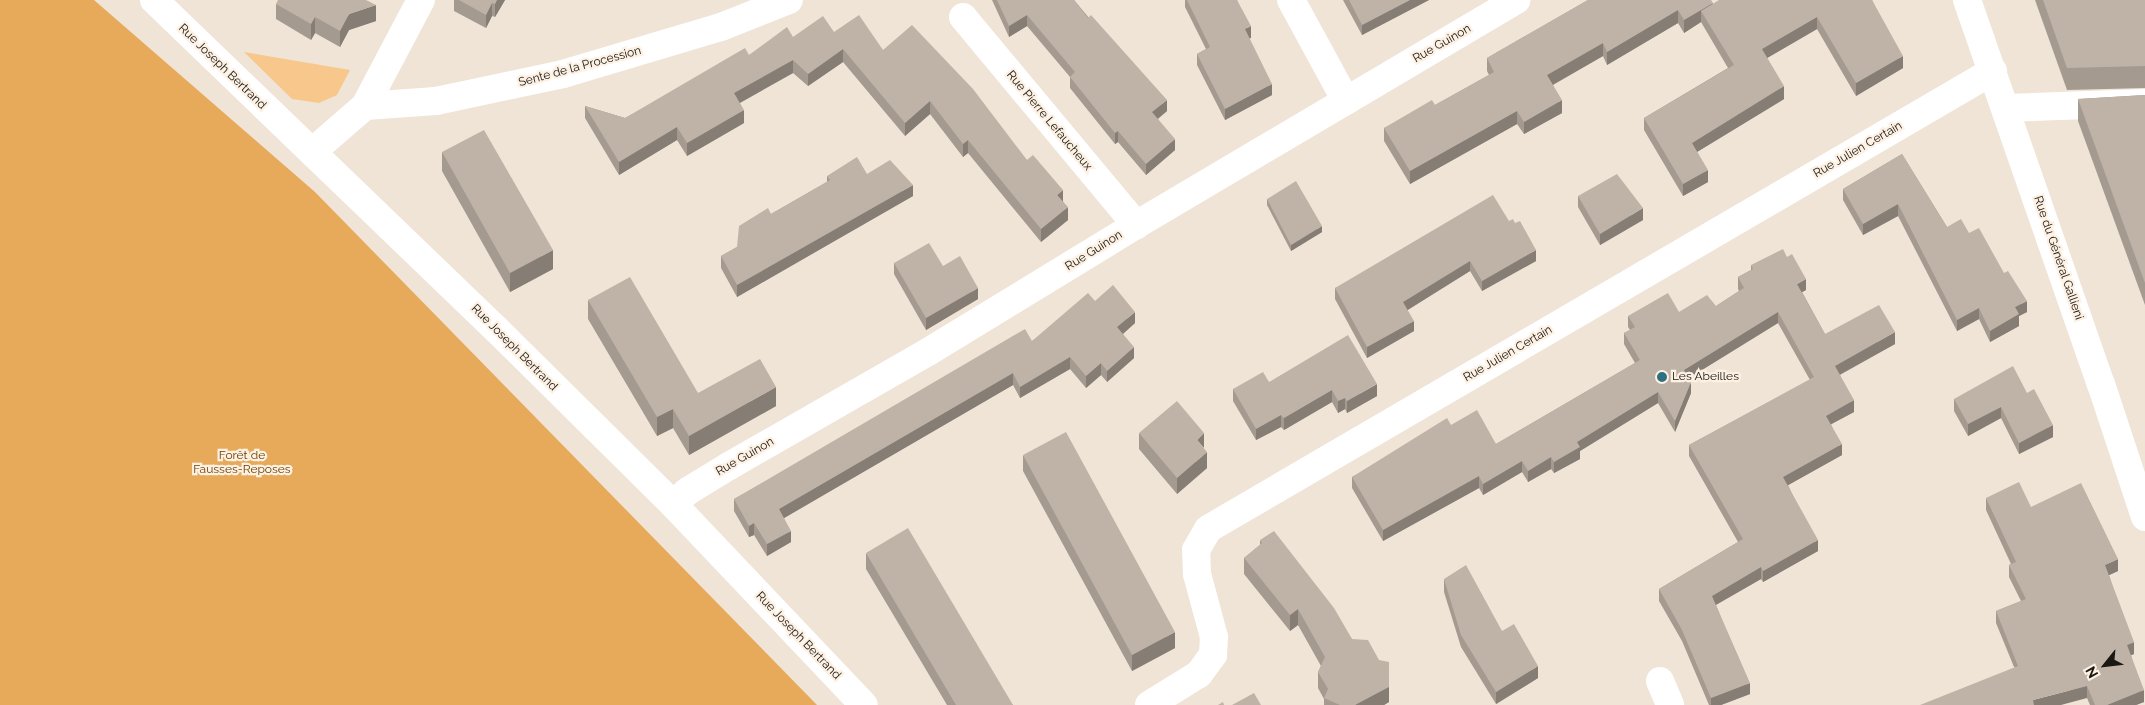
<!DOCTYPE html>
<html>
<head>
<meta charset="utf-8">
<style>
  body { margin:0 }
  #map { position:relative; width:2145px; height:705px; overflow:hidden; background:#f0e4d7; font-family:Raleway,sans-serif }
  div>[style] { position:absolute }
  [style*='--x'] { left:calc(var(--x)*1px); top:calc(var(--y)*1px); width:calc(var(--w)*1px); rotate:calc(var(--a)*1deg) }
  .green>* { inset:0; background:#f8c78b }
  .forest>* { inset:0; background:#e7a95a }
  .minor>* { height:28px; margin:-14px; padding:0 14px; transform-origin:14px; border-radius:14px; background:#fff }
  .wall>* { inset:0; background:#a49a90 }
  .shaded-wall>* { inset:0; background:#867d75 }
  .building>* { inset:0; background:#bfb3a7 }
  .dots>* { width:14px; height:14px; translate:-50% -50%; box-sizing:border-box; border:2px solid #fdf1e4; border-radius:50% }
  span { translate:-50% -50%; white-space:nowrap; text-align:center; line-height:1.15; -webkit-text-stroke:4.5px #fdf1e4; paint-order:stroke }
  .street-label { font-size:12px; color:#1b1712 }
  .poi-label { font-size:12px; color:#1b1712 }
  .left { translate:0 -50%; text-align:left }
  .park-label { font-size:12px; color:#6a4100 }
  .north { position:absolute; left:2080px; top:640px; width:50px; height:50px; -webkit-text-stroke:4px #fdf1e4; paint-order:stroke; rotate:241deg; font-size:14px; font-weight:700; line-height:20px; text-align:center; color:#1b1712 }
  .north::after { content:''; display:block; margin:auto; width:18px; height:22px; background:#1b1712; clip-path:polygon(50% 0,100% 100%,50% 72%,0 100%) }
</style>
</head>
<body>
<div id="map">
  <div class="green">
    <div style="clip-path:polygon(244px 52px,350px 70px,337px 95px,319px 103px,292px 99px)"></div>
  </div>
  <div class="forest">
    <div style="clip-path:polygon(0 0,94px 0,315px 192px,817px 705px,0 705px)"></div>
  </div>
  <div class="minor">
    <div style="--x:154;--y:0;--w:475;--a:43.9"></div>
    <div style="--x:496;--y:329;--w:249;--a:44.7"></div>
    <div style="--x:673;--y:504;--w:277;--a:46.5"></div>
    <div style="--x:1291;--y:0;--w:115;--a:61.4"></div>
    <div style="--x:1967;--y:0;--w:407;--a:70.8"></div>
    <div style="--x:2101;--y:384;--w:140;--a:71.7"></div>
    <div style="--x:963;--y:17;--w:271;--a:50.2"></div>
    <div style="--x:365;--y:106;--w:71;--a:-4"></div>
    <div style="--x:436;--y:101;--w:130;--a:-12"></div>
    <div style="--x:563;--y:74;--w:165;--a:-16.6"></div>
    <div style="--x:721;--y:27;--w:73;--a:-21.7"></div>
    <div style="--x:2006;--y:108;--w:139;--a:-2.1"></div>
    <div style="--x:312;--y:152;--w:70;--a:-41"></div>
    <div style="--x:365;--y:106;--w:120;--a:-62.2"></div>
    <div style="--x:673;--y:504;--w:20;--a:-41"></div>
    <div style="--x:688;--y:491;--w:48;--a:-31.4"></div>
    <div style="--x:729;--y:466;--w:229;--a:-29.8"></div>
    <div style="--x:928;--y:352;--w:244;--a:-31.4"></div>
    <div style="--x:1136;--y:225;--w:442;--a:-30.6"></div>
    <div style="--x:1660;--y:681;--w:26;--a:67"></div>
    <div style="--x:1149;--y:705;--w:59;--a:-31.8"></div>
    <div style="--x:1199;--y:674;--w:24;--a:-54"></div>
    <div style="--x:1213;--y:655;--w:18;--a:-87"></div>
    <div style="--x:1214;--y:637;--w:65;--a:-105.1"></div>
    <div style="--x:1197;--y:574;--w:24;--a:-92"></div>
    <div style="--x:1196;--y:550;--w:24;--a:-60"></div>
    <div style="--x:1208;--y:529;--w:909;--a:-30.26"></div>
  </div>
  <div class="wall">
    <div style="clip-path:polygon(454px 0,505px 0,495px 17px,492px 16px,486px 28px,454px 11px)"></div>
    <div style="clip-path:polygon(992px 0,1074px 0,1167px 111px,1158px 119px,1175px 150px,1146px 175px,1118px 142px,1115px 144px,1070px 88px,1070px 77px,1027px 26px,1009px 37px)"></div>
    <div style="clip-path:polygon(1185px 0,1237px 0,1251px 38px,1249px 38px,1272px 95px,1225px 120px,1197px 65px,1197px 54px,1206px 49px,1185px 7px)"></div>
    <div style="clip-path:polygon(1343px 0,1429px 0,1362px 35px)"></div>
    <div style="clip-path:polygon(1588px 0,1713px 4px,1872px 0,1903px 68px,1856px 96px,1817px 29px,1767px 58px,1784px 99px,1697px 152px,1708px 182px,1683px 196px,1644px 130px,1644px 118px,1728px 68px,1701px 22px,1684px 33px,1678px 23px,1607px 65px,1603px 56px,1553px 85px,1562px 113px,1524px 134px,1517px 124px,1410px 184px,1384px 141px,1384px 128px,1435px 105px,1489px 75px,1487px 71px,1487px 58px)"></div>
    <div style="clip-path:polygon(2035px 0,2145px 0,2145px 88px,2067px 90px)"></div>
    <div style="clip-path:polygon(276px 4px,376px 21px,349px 30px,340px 47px,315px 33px,311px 40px,276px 19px)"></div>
    <div style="clip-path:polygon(834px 32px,883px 50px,1027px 160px,1063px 201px,1068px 220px,1041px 242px,968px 153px,963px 157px,930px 114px,905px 136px,843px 62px,808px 86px,793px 73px,740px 103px,744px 123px,687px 156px,677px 140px,619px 175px,585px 118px,585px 106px,625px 118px,749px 55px,793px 37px)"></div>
    <div style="clip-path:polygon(2145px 95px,2145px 305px,2078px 121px,2078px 99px)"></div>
    <div style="clip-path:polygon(442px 152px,553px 269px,510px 292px,442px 171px)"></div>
    <div style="clip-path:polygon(1902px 154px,1947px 227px,1969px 233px,2027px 312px,2019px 316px,2019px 326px,1990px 342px,1979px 319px,1957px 331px,1898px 216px,1863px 235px,1843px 200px,1843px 189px)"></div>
    <div style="clip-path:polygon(867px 174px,913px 196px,737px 297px,721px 268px,721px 256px,737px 247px,771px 214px,827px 182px,827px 176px)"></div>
    <div style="clip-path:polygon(1578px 196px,1643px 220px,1600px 245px,1578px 207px)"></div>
    <div style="clip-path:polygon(1267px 199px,1322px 232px,1291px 251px,1267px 205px)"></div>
    <div style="clip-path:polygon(1509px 221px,1536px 261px,1482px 291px,1470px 271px,1407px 310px,1414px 331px,1367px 358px,1335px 299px,1335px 288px)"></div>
    <div style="clip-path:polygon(894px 263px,943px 266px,978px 299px,926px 330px,894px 274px)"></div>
    <div style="clip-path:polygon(1751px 265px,1806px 290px,1802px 292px,1825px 334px,1895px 344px,1840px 375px,1854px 412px,1831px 424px,1842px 455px,1788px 485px,1818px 551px,1763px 582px,1761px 579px,1716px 605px,1750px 694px,1721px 705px,1709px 705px,1682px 641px,1659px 601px,1659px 589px,1738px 542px,1689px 456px,1689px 445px,1810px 380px,1778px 323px,1689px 378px,1691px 393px,1675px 432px,1658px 403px,1580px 451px,1580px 459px,1554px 473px,1551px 469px,1528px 482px,1522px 472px,1483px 495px,1479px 488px,1383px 541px,1352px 488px,1352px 477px,1451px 425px,1496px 444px,1635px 363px,1624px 344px,1624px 333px,1630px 330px,1628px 327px,1628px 316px,1679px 312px,1716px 306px,1739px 291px,1738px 289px,1738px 277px,1751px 270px)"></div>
    <div style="clip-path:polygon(588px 300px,698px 393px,776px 406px,689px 455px,673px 428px,657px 436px,588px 319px)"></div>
    <div style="clip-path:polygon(1095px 301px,1135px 323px,1123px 334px,1134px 358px,1107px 382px,1101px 375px,1086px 388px,1070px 369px,1020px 398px,1013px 385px,784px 518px,791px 542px,767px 556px,754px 535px,749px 537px,734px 511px,734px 499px,1032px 341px)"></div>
    <div style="clip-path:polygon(1269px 382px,1377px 396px,1347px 413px,1345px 409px,1338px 413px,1332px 402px,1284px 430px,1281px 427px,1256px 440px,1233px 401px,1233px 389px)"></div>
    <div style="clip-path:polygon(2027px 393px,2053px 437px,2019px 454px,2001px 418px,1968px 436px,1954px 411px,1954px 399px)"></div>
    <div style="clip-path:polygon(1139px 433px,1207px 468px,1177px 494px,1139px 449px)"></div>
    <div style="clip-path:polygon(1023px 455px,1175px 648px,1132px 671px,1023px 471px)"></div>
    <div style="clip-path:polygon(1986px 498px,2031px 507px,2118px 571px,2109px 575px,2134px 654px,2131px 655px,2144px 702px,2136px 705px,2090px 705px,2087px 698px,2014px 667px,1996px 623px,1996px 611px,2021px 601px,2009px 577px,2009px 565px,2011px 564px,1986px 510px)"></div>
    <div style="clip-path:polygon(1260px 540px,1352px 639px,1389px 702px,1384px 705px,1324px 705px,1324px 699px,1318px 688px,1318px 672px,1321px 666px,1298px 625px,1290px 631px,1244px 574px,1244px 558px,1260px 545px)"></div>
    <div style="clip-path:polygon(866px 553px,1013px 705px,947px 705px,866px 569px)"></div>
    <div style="clip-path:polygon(1444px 579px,1502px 631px,1538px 678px,1496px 704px,1461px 647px,1444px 592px)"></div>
  </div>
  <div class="shaded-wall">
    <div style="clip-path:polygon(497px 0,505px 0,495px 17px,495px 4px)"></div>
    <div style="clip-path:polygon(1410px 0,1429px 0,1362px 35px,1362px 25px)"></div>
    <div style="clip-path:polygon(492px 3px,492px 16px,486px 28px,486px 15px)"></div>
    <div style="clip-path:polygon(1713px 3px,1713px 15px,1701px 11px,1701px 22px,1684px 33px,1684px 20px)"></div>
    <div style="clip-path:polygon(376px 5px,376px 21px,349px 30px,340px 47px,340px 31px,349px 14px)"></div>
    <div style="clip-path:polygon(1678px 10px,1678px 23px,1607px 65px,1607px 52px)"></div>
    <div style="clip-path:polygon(1027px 15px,1027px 26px,1009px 37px,1009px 26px)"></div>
    <div style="clip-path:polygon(315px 17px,315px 33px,311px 40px,311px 24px)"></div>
    <div style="clip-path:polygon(1817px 17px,1817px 29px,1762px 61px,1762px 49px)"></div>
    <div style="clip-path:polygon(1251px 26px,1251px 38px,1245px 40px,1245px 29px)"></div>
    <div style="clip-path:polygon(1603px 43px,1603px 56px,1547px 88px,1547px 75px)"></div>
    <div style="clip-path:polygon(843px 49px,843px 62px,808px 86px,808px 74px)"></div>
    <div style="clip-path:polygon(1903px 56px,1903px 68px,1856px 96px,1856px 83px)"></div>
    <div style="clip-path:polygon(793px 60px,793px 73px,734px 106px,734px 93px)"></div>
    <div style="clip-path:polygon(1272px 84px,1272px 95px,1225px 120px,1225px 109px)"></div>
    <div style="clip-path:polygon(1784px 86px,1784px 99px,1692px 155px,1692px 143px)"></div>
    <div style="clip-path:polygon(1167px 100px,1167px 111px,1152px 123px,1152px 112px)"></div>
    <div style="clip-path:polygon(1562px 100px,1562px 113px,1524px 134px,1524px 122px)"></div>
    <div style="clip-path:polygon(930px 101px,930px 114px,905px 136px,905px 123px)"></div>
    <div style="clip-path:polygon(744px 110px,744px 123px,687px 156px,687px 143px)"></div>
    <div style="clip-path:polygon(1517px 111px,1517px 124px,1410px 184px,1410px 171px)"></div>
    <div style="clip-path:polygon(677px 127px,677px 140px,619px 175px,619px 162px)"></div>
    <div style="clip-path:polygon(1118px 131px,1118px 142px,1115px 144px,1115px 133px)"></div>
    <div style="clip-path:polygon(1175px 139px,1175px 150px,1146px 175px,1146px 164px)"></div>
    <div style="clip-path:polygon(968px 140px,968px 153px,963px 157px,963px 144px)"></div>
    <div style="clip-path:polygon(1708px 170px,1708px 182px,1683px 196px,1683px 184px)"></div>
    <div style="clip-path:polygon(913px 185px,913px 196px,737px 297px,737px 285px)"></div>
    <div style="clip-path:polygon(1063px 190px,1063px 203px,1057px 195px)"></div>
    <div style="clip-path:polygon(1898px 204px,1898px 216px,1863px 235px,1863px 224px)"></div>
    <div style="clip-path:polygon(1068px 207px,1068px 220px,1041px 242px,1041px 229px)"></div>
    <div style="clip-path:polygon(1643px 208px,1643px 220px,1600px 245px,1600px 234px)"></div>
    <div style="clip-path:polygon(1322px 226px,1322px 232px,1291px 251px,1291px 245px)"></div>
    <div style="clip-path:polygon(553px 250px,553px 269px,510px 292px,510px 273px)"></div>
    <div style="clip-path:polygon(1536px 250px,1536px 261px,1482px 291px,1482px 281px)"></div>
    <div style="clip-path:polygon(1470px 261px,1470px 271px,1403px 313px,1403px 302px)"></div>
    <div style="clip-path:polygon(1806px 279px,1806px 290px,1797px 295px,1797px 284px)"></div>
    <div style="clip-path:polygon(978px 288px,978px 299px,926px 330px,926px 318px)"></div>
    <div style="clip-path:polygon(2027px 301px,2027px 312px,2019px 316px,2019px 326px,1990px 342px,1990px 331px,2015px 307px)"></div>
    <div style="clip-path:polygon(1979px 308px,1979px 319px,1957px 331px,1957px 320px)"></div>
    <div style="clip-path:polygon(1135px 312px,1135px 323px,1117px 339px,1117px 327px)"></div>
    <div style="clip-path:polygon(1778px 312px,1778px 323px,1684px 381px,1684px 370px)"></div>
    <div style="clip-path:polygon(1414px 321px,1414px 331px,1367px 358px,1367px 347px)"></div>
    <div style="clip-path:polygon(1895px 332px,1895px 344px,1835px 377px,1835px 366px)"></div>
    <div style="clip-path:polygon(1134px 347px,1134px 358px,1107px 382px,1107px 371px)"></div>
    <div style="clip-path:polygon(1070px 357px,1070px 369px,1020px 398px,1020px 387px)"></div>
    <div style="clip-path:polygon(1101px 363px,1101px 375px,1086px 388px,1086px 376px)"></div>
    <div style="clip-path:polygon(1013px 373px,1013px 385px,779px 521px,779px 509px)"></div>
    <div style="clip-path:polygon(1691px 382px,1691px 393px,1675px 432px,1675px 421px)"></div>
    <div style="clip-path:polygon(1377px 384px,1377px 396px,1347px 413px,1347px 401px)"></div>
    <div style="clip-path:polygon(776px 387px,776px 406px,689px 455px,689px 436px)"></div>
    <div style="clip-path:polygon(1332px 390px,1332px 402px,1284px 430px,1284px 418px)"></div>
    <div style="clip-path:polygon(1658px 392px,1658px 403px,1580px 451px,1580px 459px,1554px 473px,1554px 462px,1577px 442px)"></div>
    <div style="clip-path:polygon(1345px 398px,1345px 409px,1338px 413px,1338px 401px)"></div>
    <div style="clip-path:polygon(1854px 400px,1854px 412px,1826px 427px,1826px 416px)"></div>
    <div style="clip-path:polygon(2001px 407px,2001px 418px,1968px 436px,1968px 424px)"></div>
    <div style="clip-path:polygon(673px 409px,673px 428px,657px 436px,657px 417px)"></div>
    <div style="clip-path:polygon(1281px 415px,1281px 427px,1256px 440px,1256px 429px)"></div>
    <div style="clip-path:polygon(2053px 425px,2053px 437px,2019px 454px,2019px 443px)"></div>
    <div style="clip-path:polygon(1204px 433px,1204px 448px,1197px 440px)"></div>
    <div style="clip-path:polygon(1842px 444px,1842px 455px,1783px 488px,1783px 477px)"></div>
    <div style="clip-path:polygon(1207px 452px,1207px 468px,1177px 494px,1177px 478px)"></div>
    <div style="clip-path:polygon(1551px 457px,1551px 469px,1528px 482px,1528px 471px)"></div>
    <div style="clip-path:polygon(1522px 461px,1522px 472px,1483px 495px,1483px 484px)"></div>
    <div style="clip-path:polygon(1479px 476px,1479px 488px,1383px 541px,1383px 530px)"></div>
    <div style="clip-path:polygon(754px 523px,754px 535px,749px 537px,749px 526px)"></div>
    <div style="clip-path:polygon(791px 531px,791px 542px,767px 556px,767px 544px)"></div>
    <div style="clip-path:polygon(1818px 540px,1818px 551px,1763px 582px,1763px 571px)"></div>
    <div style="clip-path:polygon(2118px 559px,2118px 571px,2105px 577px,2105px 565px)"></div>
    <div style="clip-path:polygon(1761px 567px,1761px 579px,1712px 607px,1712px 596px)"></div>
    <div style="clip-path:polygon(1298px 609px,1298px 625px,1290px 631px,1290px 615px)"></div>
    <div style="clip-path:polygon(1175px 632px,1175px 648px,1132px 671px,1132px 655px)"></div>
    <div style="clip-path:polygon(2134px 642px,2134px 654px,2127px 657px,2127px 645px)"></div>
    <div style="clip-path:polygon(1389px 662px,1389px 702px,1384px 705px,1355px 705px)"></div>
    <div style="clip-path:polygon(1538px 666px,1538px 678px,1496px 704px,1496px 692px)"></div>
    <div style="clip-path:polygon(1750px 683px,1750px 694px,1721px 705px,1711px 705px,1711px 698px)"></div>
    <div style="clip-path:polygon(2087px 686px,2087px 698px,2061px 705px,2033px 705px,2033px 700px)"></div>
    <div style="clip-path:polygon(2144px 690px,2144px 702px,2136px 705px,2107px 705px)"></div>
  </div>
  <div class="building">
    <div style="clip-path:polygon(278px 0,366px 0,376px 5px,349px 14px,340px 31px,315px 17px,311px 24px,276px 4px)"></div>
    <div style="clip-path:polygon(459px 0,497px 0,495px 4px,492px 3px,486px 15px)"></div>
    <div style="clip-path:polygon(997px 0,1074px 0,1088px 18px,1091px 15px,1167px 100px,1152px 112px,1175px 139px,1146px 164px,1118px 131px,1115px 133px,1070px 77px,1075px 72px,1027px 15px,1009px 26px)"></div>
    <div style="clip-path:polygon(1187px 0,1237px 0,1251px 26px,1245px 29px,1272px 84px,1225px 109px,1197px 54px,1210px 47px)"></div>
    <div style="clip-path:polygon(1349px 0,1410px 0,1362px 25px)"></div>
    <div style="clip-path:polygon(1588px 0,1711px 0,1713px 3px,1684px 20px,1678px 10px,1607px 52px,1603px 43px,1547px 75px,1562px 100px,1524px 122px,1517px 111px,1410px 171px,1384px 128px,1432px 100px,1435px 105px,1494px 72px,1487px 58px)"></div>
    <div style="clip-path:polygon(1719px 0,1872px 0,1903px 56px,1856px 83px,1817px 17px,1762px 49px,1784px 86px,1692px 143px,1708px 170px,1683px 184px,1644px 118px,1734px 65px,1701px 11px)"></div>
    <div style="clip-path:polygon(2043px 0,2145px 0,2145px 66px,2067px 68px)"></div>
    <div style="clip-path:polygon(859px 15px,883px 50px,912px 25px,973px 89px,1027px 160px,1033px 155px,1063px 190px,1057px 195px,1068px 207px,1041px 229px,968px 140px,963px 144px,930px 101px,905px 123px,843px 49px,808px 74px,793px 60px,734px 93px,744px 110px,687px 143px,677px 127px,619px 162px,585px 106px,625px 118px,745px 48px,749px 55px,787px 27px,793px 37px,823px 16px,834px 32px)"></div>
    <div style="clip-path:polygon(2145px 95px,2145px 283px,2078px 99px)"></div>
    <div style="clip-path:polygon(484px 130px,553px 250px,510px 273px,442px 152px)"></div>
    <div style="clip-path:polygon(1902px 154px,1947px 227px,1961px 219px,1969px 233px,1979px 228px,2004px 273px,2008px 271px,2027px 301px,2015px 307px,2019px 314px,1990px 331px,1979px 308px,1957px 320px,1898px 204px,1863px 224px,1843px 189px)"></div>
    <div style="clip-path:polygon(857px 157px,867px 174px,890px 160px,913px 185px,737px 285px,721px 256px,737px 247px,739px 226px,768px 208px,771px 214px,830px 180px,827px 176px)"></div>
    <div style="clip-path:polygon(1617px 174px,1643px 208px,1600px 234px,1578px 196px)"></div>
    <div style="clip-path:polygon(1296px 181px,1322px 226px,1291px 245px,1267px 199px)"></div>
    <div style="clip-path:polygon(1493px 195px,1509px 221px,1513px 219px,1515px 223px,1520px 221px,1536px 250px,1482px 281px,1470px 261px,1403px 302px,1414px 321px,1367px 347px,1335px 288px)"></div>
    <div style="clip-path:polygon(929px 243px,943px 266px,960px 256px,978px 288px,926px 318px,894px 263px)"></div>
    <div style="clip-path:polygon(1783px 249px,1787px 257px,1792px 254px,1806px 279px,1797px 284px,1825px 334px,1879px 305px,1895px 332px,1835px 366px,1854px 400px,1826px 416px,1842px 444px,1783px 477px,1818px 540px,1763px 571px,1761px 567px,1712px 596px,1750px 683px,1711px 698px,1682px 630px,1659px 589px,1743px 539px,1689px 445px,1814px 377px,1778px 312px,1684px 370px,1691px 382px,1675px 421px,1658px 392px,1577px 442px,1580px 447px,1554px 462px,1551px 457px,1528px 471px,1522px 461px,1483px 484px,1479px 476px,1383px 530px,1352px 477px,1447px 418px,1451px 425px,1477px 410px,1496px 444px,1640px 360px,1624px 333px,1635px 327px,1628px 316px,1668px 293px,1679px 312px,1707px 295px,1716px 306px,1744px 288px,1738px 277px,1753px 269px,1751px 265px)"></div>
    <div style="clip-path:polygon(630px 277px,698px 393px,760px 359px,776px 387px,689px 436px,673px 409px,657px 417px,588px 300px)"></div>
    <div style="clip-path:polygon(1113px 285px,1135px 312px,1117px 327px,1134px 347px,1107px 371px,1101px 363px,1086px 376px,1070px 357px,1020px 387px,1013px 373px,779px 509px,791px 531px,767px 544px,754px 523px,749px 526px,734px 499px,1025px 329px,1032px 341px,1088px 293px,1095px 301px)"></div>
    <div style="clip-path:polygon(1348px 335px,1377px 384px,1347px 401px,1345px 398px,1338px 401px,1332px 390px,1284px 418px,1281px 415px,1256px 429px,1233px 389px,1263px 372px,1269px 382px)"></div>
    <div style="clip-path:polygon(2013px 366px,2027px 393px,2034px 389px,2053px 425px,2019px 443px,2001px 407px,1968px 424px,1954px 399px)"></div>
    <div style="clip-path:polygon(1177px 401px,1204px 433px,1197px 440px,1207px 452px,1177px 478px,1139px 433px)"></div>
    <div style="clip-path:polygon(1066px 432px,1175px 632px,1132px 655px,1023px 455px)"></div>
    <div style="clip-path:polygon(2019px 482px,2031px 507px,2081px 483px,2118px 559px,2105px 565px,2134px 642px,2127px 645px,2144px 690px,2107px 705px,2095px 705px,2087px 686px,2033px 700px,2034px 705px,1920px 705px,2018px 666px,1996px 611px,2026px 599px,2009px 565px,2016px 562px,1986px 498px)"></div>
    <div style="clip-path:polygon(908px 528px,1013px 705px,956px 705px,866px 553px)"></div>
    <div style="clip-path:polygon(1274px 531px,1334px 608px,1352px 639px,1368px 640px,1379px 660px,1389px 662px,1389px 687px,1355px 705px,1340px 705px,1324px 698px,1328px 689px,1318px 672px,1325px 657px,1298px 609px,1290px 615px,1244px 558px,1262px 543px,1260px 540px)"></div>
    <div style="clip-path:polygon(1466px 565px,1502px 631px,1514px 624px,1538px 666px,1496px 692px,1461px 635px,1444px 579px)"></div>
    <div style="clip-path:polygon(1254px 693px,1261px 705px,1232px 705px)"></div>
    <div style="clip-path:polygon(1223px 702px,1224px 705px,1218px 705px)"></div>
  </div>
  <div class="dots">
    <div style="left:1662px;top:377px;background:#2e6f82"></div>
  </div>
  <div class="street-label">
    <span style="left:1442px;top:44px;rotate:-30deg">Rue Guinon</span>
    <span style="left:222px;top:67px;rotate:44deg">Rue Joseph Bertrand</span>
    <span style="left:580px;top:67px;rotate:-15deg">Sente de la Procession</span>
    <span style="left:1049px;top:121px;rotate:50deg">Rue Pierre Lefaucheux</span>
    <span style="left:1858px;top:150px;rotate:-30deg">Rue Julien Certain</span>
    <span style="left:1094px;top:251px;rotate:-32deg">Rue Guinon</span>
    <span style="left:2058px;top:258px;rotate:71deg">Rue du Général Gallieni</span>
    <span style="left:514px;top:348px;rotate:45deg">Rue Joseph Bertrand</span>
    <span style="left:1508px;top:354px;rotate:-30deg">Rue Julien Certain</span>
    <span style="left:745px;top:457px;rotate:-30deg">Rue Guinon</span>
    <span style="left:798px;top:636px;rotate:46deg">Rue Joseph Bertrand</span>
  </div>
  <div class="poi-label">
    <span class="left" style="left:1672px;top:377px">Les Abeilles</span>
  </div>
  <div class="park-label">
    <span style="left:242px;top:463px">Forêt de<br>Fausses-Reposes</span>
  </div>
  <div class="north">N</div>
</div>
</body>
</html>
